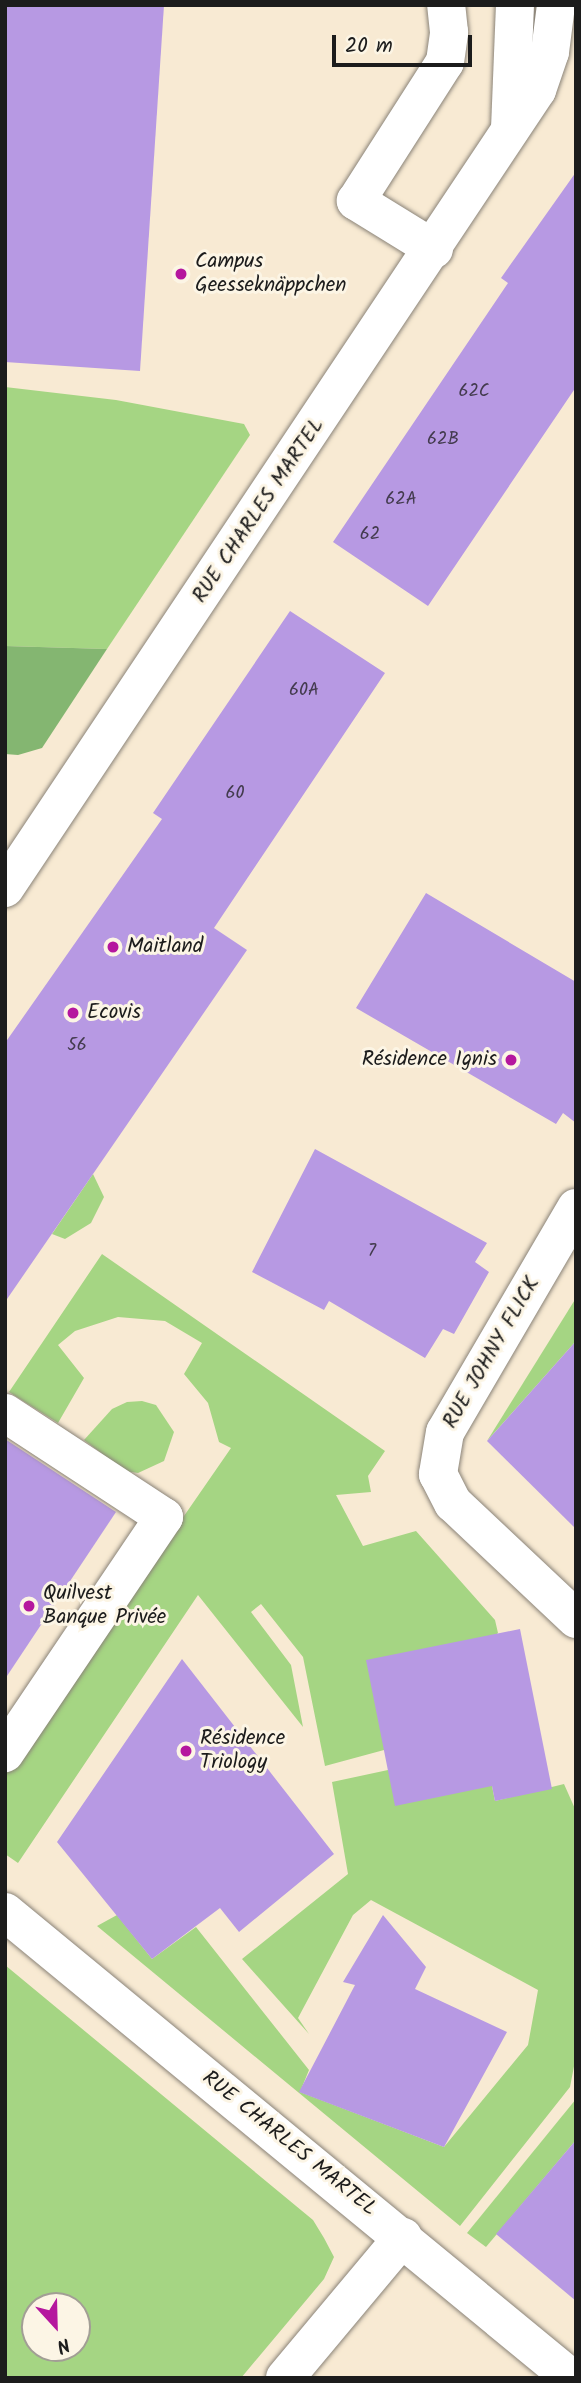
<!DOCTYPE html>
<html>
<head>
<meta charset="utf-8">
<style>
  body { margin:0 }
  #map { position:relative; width:581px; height:2383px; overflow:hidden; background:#f8ead3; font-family:Kalam,sans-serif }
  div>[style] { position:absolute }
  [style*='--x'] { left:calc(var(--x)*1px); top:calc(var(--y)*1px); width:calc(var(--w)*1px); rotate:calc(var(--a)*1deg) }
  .green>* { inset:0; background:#a5d583 }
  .forest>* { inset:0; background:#84b671 }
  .building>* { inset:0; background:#b799e3 }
  .roads { filter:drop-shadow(0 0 2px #8a8378) drop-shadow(0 0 2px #8a8378) }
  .minor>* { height:38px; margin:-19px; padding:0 19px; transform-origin:19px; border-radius:19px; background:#fff }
  .dots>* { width:19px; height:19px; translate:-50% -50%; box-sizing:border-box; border:4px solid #fcf5e5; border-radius:50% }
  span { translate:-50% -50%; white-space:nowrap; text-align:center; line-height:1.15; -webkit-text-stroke:6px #fcf5e5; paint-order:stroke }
  .number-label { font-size:18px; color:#433b4e }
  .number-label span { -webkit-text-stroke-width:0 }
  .poi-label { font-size:21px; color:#1c1c1c }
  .left { translate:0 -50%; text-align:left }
  .right { translate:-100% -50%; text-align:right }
  .street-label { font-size:21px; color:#1c1c1c }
  .frame { position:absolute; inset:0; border:7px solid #1c1c1c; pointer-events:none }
  .north { position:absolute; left:21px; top:2292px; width:70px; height:70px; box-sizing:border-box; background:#fcf5e5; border:2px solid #a29e95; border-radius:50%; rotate:158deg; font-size:19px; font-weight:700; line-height:28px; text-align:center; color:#1c1c1c }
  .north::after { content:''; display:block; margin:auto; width:24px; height:32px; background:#b5179e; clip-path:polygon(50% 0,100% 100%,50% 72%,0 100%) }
  .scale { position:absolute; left:332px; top:35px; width:140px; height:32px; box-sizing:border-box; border:4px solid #1c1c1c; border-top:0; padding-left:9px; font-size:21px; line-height:24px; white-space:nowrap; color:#1c1c1c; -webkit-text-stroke:5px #fcf5e5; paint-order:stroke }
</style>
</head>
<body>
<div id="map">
  <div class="green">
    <div style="clip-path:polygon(5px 387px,116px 400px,244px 424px,250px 435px,107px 649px,5px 646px)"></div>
    <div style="clip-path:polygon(93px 1174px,104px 1197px,91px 1223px,65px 1239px,52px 1234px)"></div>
    <div style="clip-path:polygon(102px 1254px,385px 1451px,368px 1476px,371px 1492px,336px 1495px,363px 1546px,416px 1531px,495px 1620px,498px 1633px,384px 1750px,325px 1766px,303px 1657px,261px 1604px,251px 1612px,291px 1665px,303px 1727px,198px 1595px,18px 1863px,5px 1854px,5px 1775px,231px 1448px,219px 1442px,208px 1403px,184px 1374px,202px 1343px,165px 1321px,118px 1317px,75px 1331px,58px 1345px,84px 1378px,58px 1423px,9px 1392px)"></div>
    <div style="clip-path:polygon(576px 1298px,576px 1341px,487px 1441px)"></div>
    <div style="clip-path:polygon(142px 1401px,156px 1405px,174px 1432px,164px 1461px,138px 1473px,125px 1471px,84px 1440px,112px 1409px,127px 1402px)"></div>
    <div style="clip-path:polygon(388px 1770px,492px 1786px,495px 1801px,564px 1784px,576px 1811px,576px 2056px,570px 2087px,460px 2226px,97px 1926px,117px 1915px,152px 1959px,196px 1927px,309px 2070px,300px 2092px,444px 2147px,528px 2045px,538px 1990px,371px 1900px,353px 1915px,298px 2018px,309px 2034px,242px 1959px,348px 1874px,332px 1782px)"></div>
    <div style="clip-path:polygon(evenodd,5px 1965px,313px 2220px,324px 2238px,334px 2257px,324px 2279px,241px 2378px,5px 2378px,5px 1965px,35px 2306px,77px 2306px,77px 2348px,35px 2348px,35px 2306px)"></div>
    <div style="clip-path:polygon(576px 2099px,576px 2140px,486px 2247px,467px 2233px)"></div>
  </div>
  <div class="forest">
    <div style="clip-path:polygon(5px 646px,107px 649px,42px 748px,18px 755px,5px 754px)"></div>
  </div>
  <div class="building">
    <div style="clip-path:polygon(5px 5px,164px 5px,140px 371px,5px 362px)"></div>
    <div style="clip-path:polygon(576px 172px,576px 387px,428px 606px,333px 542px,508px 283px,501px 278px)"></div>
    <div style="clip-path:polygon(290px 611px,385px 673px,214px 928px,247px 950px,5px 1302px,5px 1043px,162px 819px,153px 813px)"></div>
    <div style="clip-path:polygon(426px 893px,576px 982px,576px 1123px,563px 1113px,556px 1124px,356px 1008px)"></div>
    <div style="clip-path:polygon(315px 1149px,487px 1243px,475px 1262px,489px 1272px,454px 1334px,443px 1329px,425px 1358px,329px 1301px,324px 1310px,252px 1272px)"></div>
    <div style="clip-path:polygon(576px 1341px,576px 1529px,487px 1441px)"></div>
    <div style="clip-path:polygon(5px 1439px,116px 1512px,5px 1679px)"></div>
    <div style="clip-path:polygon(520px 1629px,552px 1789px,495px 1801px,492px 1786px,395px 1806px,366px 1660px)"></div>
    <div style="clip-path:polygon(182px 1659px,334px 1854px,239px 1932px,220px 1908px,152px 1959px,57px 1842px)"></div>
    <div style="clip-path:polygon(383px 1915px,426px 1967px,415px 1989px,507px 2032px,444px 2147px,299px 2092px,355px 1985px,343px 1982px)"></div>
    <div style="clip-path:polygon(576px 2140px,576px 2301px,496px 2234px)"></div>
  </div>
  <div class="roads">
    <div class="minor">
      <div style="--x:510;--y:129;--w:124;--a:-87.7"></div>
      <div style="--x:434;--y:249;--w:92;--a:-148.4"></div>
      <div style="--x:356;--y:201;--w:165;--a:-57.4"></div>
      <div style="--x:445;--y:62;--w:30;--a:-82"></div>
      <div style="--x:449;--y:32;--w:27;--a:-96"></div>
      <div style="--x:5;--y:888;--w:959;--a:-56.31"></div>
      <div style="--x:537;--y:90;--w:40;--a:-71.1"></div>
      <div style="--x:550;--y:52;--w:47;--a:-82.7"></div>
      <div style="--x:576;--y:1208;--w:259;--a:120.3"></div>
      <div style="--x:445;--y:1432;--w:43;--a:99.5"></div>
      <div style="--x:438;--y:1474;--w:33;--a:63"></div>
      <div style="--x:453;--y:1503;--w:169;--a:43.3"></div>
      <div style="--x:5;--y:1413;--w:190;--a:33.2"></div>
      <div style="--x:164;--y:1517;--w:285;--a:124"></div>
      <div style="--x:5;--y:1912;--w:733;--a:39.47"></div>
      <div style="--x:285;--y:2378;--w:184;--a:-50.1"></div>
    </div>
  </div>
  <div class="dots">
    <div style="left:181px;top:274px;background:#b5179e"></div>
    <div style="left:113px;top:947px;background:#b5179e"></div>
    <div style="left:73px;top:1013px;background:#b5179e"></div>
    <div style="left:511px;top:1060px;background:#b5179e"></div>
    <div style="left:29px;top:1606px;background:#b5179e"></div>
    <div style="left:186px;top:1751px;background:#b5179e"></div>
  </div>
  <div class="number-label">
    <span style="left:474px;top:392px">62C</span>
    <span style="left:443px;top:440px">62B</span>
    <span style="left:401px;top:500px">62A</span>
    <span style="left:370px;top:535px">62</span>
    <span style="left:304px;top:691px">60A</span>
    <span style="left:235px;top:794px">60</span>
    <span style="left:77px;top:1046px">56</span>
    <span style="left:372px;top:1252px">7</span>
  </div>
  <div class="poi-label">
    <span class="left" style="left:195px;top:274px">Campus<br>Geesseknäppchen</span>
    <span class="left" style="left:127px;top:947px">Maitland</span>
    <span class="left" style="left:87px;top:1013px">Ecovis</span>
    <span class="right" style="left:497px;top:1060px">Résidence Ignis</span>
    <span class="left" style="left:43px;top:1606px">Quilvest<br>Banque Privée</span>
    <span class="left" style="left:200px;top:1751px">Résidence<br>Triology</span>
  </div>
  <div class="street-label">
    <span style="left:259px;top:511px;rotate:-56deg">RUE CHARLES MARTEL</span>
    <span style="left:492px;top:1353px;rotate:-60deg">RUE JOHNY FLICK</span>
    <span style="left:289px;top:2144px;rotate:39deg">RUE CHARLES MARTEL</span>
  </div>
  <div class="frame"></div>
  <div class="north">N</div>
  <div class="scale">20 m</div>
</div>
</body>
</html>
